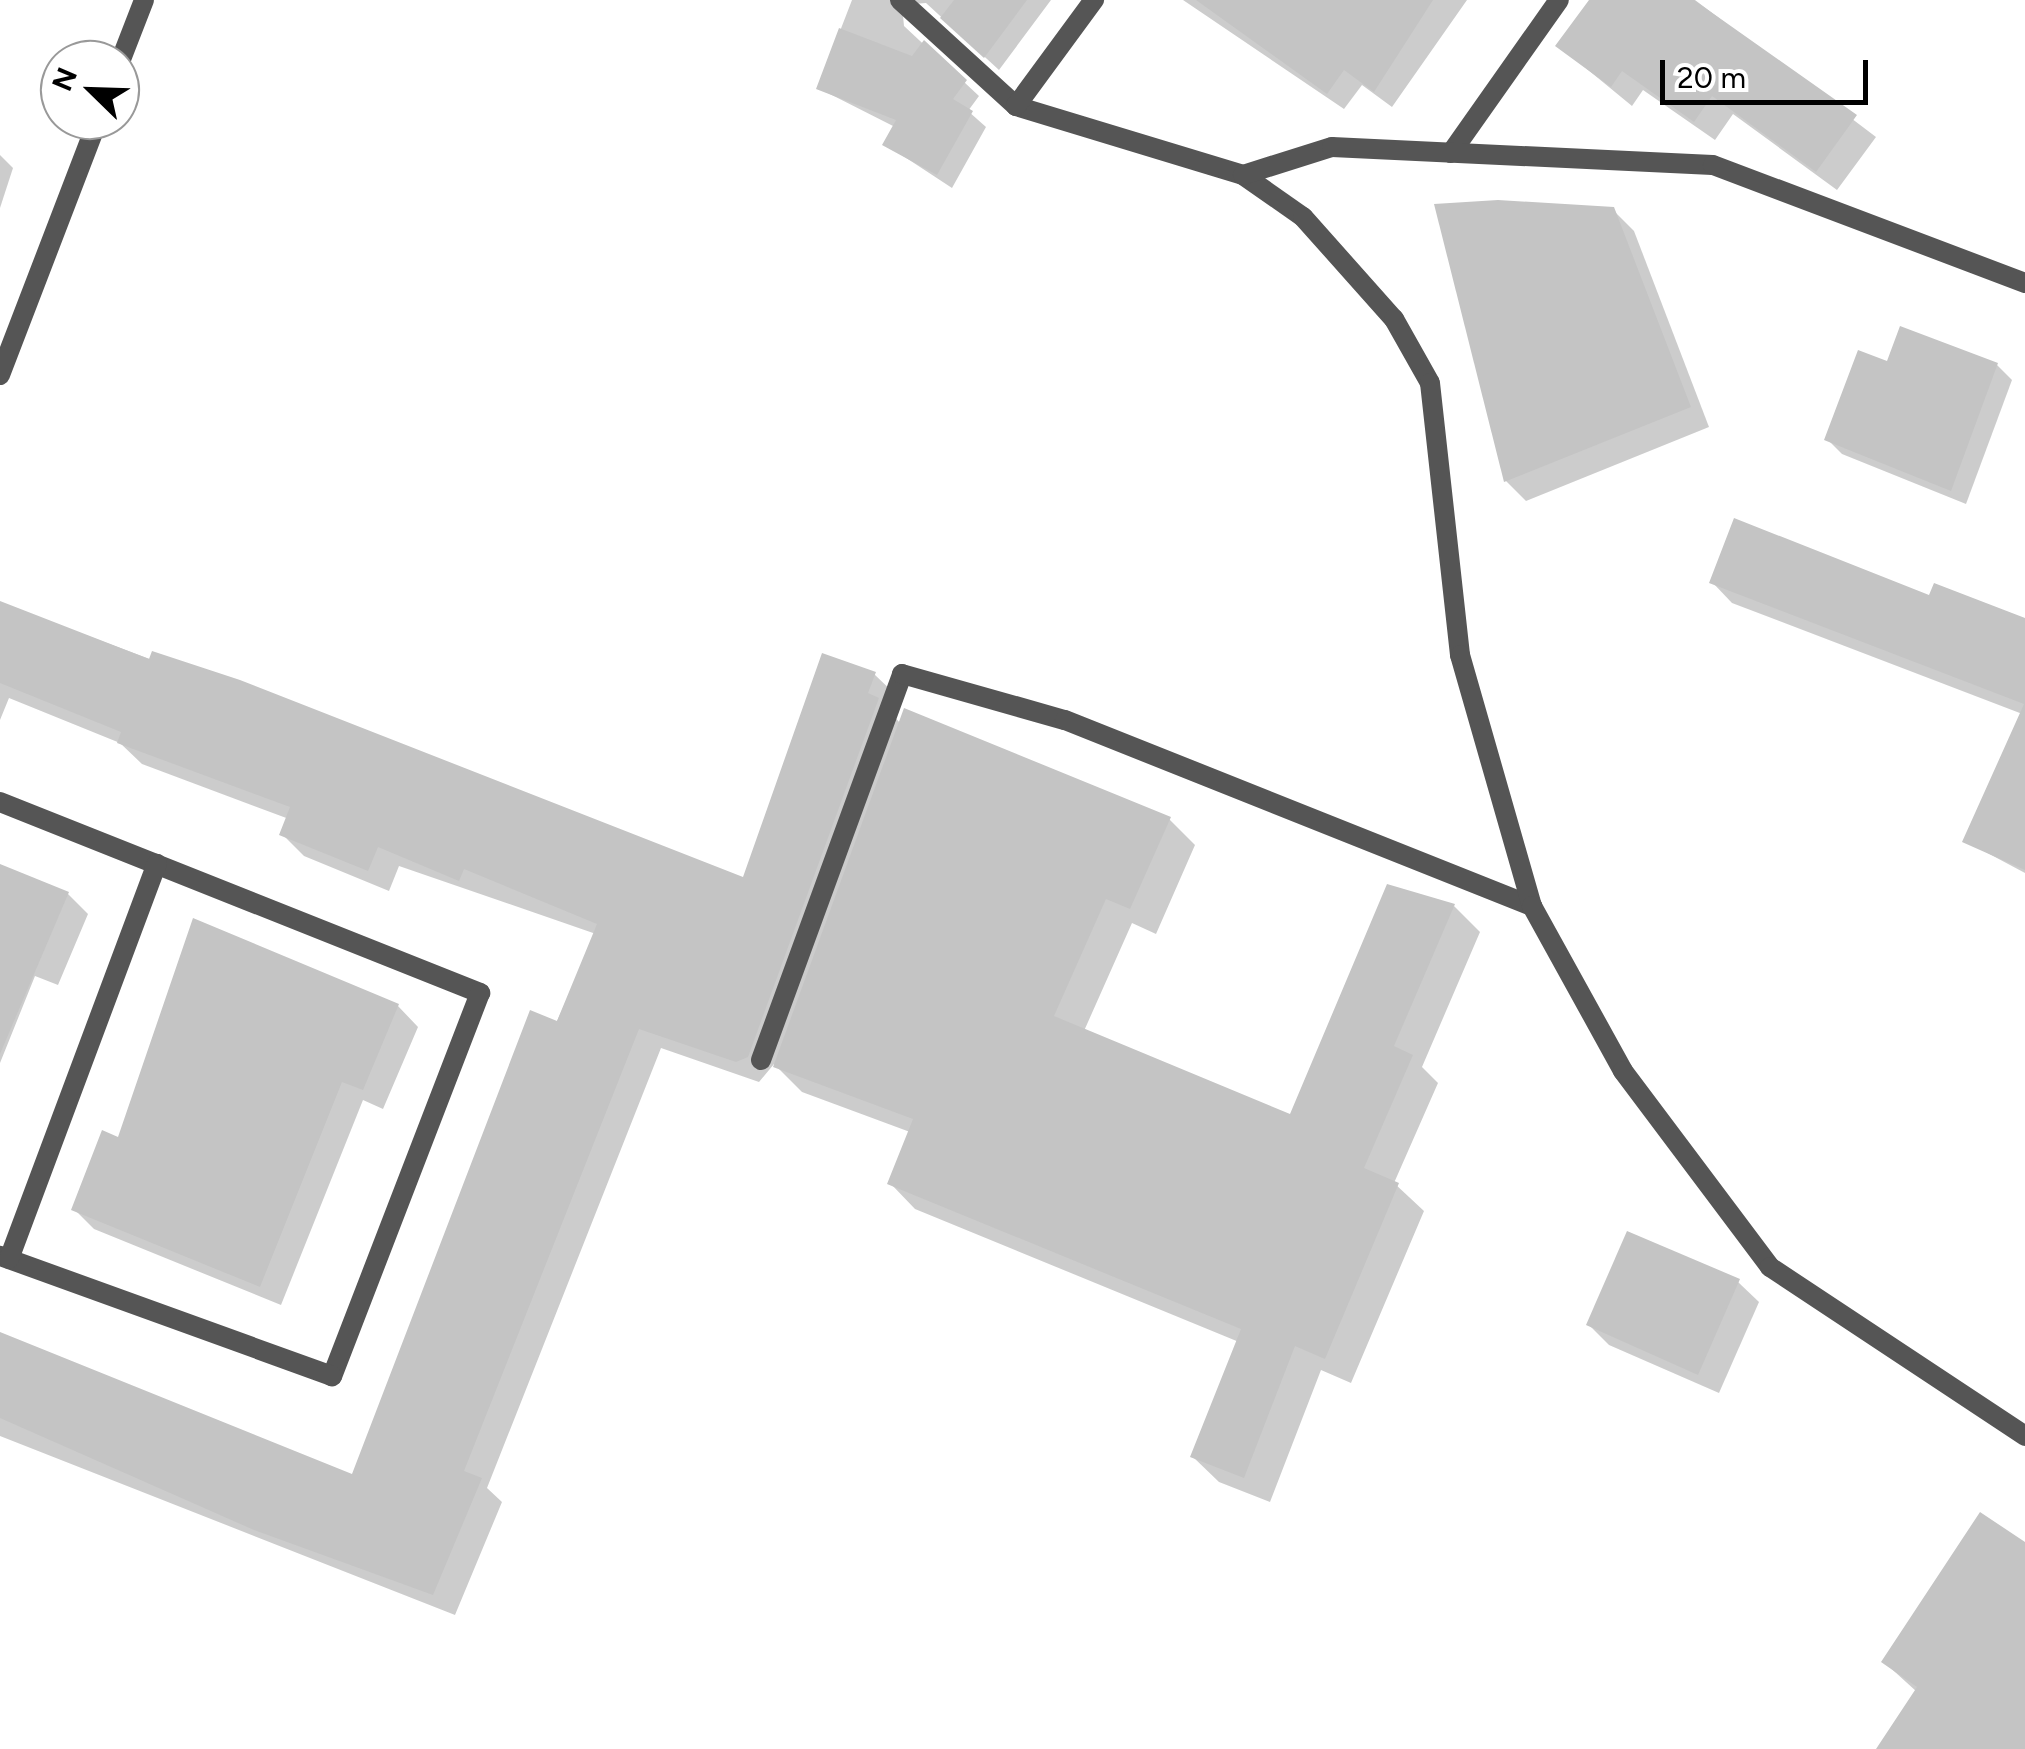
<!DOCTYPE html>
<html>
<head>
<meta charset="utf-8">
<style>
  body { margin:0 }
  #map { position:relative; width:2025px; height:1749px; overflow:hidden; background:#fff; font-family:Figtree,sans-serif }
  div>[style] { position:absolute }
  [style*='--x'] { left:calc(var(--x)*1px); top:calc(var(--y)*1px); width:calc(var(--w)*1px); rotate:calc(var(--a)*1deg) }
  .shadow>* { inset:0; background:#0003 }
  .building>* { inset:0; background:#c4c4c4 }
  .lane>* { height:20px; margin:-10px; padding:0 10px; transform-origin:10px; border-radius:10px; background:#555 }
  .street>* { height:20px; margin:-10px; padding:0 10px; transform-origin:10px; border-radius:10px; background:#555 }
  span { translate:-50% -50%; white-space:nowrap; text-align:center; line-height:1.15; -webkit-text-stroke:10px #fff; paint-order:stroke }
  .north { position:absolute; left:40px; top:40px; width:100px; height:100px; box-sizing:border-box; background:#fff; border:2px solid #999; border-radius:50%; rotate:293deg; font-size:28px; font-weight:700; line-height:40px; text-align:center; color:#000 }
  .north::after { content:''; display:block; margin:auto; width:35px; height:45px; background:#000; clip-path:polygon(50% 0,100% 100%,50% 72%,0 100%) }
  .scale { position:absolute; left:1660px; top:60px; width:208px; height:45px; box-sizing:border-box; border:5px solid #000; border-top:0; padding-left:12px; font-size:30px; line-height:35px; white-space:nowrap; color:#000; -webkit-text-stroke:8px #fff; paint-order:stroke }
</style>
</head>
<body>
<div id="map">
  <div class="shadow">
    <div style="clip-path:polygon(852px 0,1051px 0,999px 70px,926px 3px,902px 5px,904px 26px,979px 96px,968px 111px,986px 127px,952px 188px,885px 144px,895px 127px,818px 88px)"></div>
    <div style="clip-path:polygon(1183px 0,1467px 0,1392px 107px,1362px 85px,1344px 109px)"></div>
    <div style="clip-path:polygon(1592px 0,1695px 0,1876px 137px,1837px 190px,1733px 114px,1715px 140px,1643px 90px,1632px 106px,1559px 46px)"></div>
    <div style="clip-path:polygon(0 155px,13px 168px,0 208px)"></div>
    <div style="clip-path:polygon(1438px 206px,1613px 210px,1634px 231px,1709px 427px,1526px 501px,1506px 481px)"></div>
    <div style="clip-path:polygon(1888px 364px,1997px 365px,2012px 380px,1966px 504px,1842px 454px,1827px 439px)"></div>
    <div style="clip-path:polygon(1712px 582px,1931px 598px,2025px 621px,2025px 715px,1732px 603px)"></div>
    <div style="clip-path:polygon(0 603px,744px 881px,874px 674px,896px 695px,890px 712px,901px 724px,1169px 819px,1195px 845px,1156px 934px,1132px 923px,1084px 1031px,1291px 1117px,1454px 906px,1480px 932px,1422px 1067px,1438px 1083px,1394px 1183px,1424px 1211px,1351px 1383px,1321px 1370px,1270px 1502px,1219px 1482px,1193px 1457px,1239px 1342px,915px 1209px,890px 1183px,910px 1132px,802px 1092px,774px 1064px,759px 1082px,661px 1048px,487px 1488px,502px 1502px,455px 1615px,0 1436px,0 1335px,353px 1477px,596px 934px,399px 866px,389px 891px,304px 856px,282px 834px,289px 819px,142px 764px,120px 743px,9px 698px,0 720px)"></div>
    <div style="clip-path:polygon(2025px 761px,2025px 873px,1965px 841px)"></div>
    <div style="clip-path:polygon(0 866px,68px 894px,88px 914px,58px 985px,35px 976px,0 1063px)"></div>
    <div style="clip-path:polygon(398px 1006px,418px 1027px,383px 1109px,363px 1100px,281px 1305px,94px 1229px,74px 1209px,119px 1140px)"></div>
    <div style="clip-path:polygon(1738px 1282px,1759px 1302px,1719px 1393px,1609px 1345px,1589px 1325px)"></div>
    <div style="clip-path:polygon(2025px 1545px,2025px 1749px,1885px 1749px,1917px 1692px,1884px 1662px)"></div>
  </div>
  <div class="building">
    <div style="clip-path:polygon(954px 0,1027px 0,984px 58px,940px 18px)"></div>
    <div style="clip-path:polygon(1196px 0,1433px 0,1374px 92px,1344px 70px,1327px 94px)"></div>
    <div style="clip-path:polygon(1589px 0,1694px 0,1857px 115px,1816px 172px,1712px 96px,1694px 122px,1622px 71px,1611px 87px,1555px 46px)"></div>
    <div style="clip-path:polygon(839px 28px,912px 56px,924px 40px,967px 80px,953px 99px,973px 111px,937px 175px,882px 145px,896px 120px,816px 89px)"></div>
    <div style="clip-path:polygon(1498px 200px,1614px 207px,1691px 407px,1504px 482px,1434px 204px)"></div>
    <div style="clip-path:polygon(1900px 326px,1998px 363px,1951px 491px,1824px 440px,1858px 350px,1887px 361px)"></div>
    <div style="clip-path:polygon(1734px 518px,1929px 595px,1934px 583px,2025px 618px,2025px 870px,1962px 842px,2024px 704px,1709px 583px)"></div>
    <div style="clip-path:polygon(0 601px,149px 659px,152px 651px,240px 680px,743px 877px,822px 653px,876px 672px,868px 693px,879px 698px,748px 1057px,736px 1062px,639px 1029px,464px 1471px,482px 1478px,433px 1595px,254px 1530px,0 1418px,0 1332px,352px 1474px,530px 1010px,557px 1021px,597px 924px,464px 869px,459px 881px,378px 847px,368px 871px,279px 835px,290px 807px,117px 743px,121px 732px,0 683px)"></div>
    <div style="clip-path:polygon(904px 708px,1171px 817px,1130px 909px,1106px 899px,1054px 1016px,1290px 1114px,1387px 884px,1455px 904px,1394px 1046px,1413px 1055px,1364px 1168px,1399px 1183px,1325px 1359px,1295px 1346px,1244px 1478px,1190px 1457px,1241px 1329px,887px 1184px,913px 1119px,773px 1067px)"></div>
    <div style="clip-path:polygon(0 864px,69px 892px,0 1054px)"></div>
    <div style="clip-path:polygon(193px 918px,399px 1004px,363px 1090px,342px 1082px,260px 1287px,71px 1210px,102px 1130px,118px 1137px)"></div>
    <div style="clip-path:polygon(1627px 1231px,1740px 1279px,1698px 1375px,1586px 1325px)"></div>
    <div style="clip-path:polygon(1980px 1512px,2025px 1542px,2025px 1749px,1876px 1749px,1917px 1687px,1881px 1662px)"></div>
  </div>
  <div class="lane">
    <div style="--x:1451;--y:153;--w:187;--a:-54.8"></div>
    <div style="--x:761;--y:1060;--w:411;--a:-69.9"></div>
    <div style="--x:902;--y:674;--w:169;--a:15.8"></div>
    <div style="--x:1065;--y:720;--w:503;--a:21.72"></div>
  </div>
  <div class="street">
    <div style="--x:900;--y:0;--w:157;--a:42.4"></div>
    <div style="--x:1016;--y:106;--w:237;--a:16.9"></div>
    <div style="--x:1243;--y:175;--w:73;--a:35"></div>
    <div style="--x:1303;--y:217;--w:137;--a:48.3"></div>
    <div style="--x:1394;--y:319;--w:73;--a:60.6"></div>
    <div style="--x:1430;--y:383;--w:274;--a:83.7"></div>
    <div style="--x:1460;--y:655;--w:261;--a:74"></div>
    <div style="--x:1532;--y:906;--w:188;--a:61.1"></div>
    <div style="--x:1623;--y:1071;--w:245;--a:53.1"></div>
    <div style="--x:1770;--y:1267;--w:306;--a:33.5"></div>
    <div style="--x:120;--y:62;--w:66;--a:-68.8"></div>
    <div style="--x:1016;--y:106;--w:132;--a:-53.7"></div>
    <div style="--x:1243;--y:175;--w:93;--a:-17.5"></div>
    <div style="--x:1332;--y:147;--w:381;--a:2.7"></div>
    <div style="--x:1713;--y:165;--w:334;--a:20.7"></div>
    <div style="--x:0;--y:375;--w:273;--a:-69"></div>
    <div style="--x:0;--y:802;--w:517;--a:21.7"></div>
    <div style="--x:480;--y:993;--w:411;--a:111.1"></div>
    <div style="--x:332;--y:1376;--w:353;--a:-160.1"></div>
    <div style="--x:9;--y:1259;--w:422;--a:-69.5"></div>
  </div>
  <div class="north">N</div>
  <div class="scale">20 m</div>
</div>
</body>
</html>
